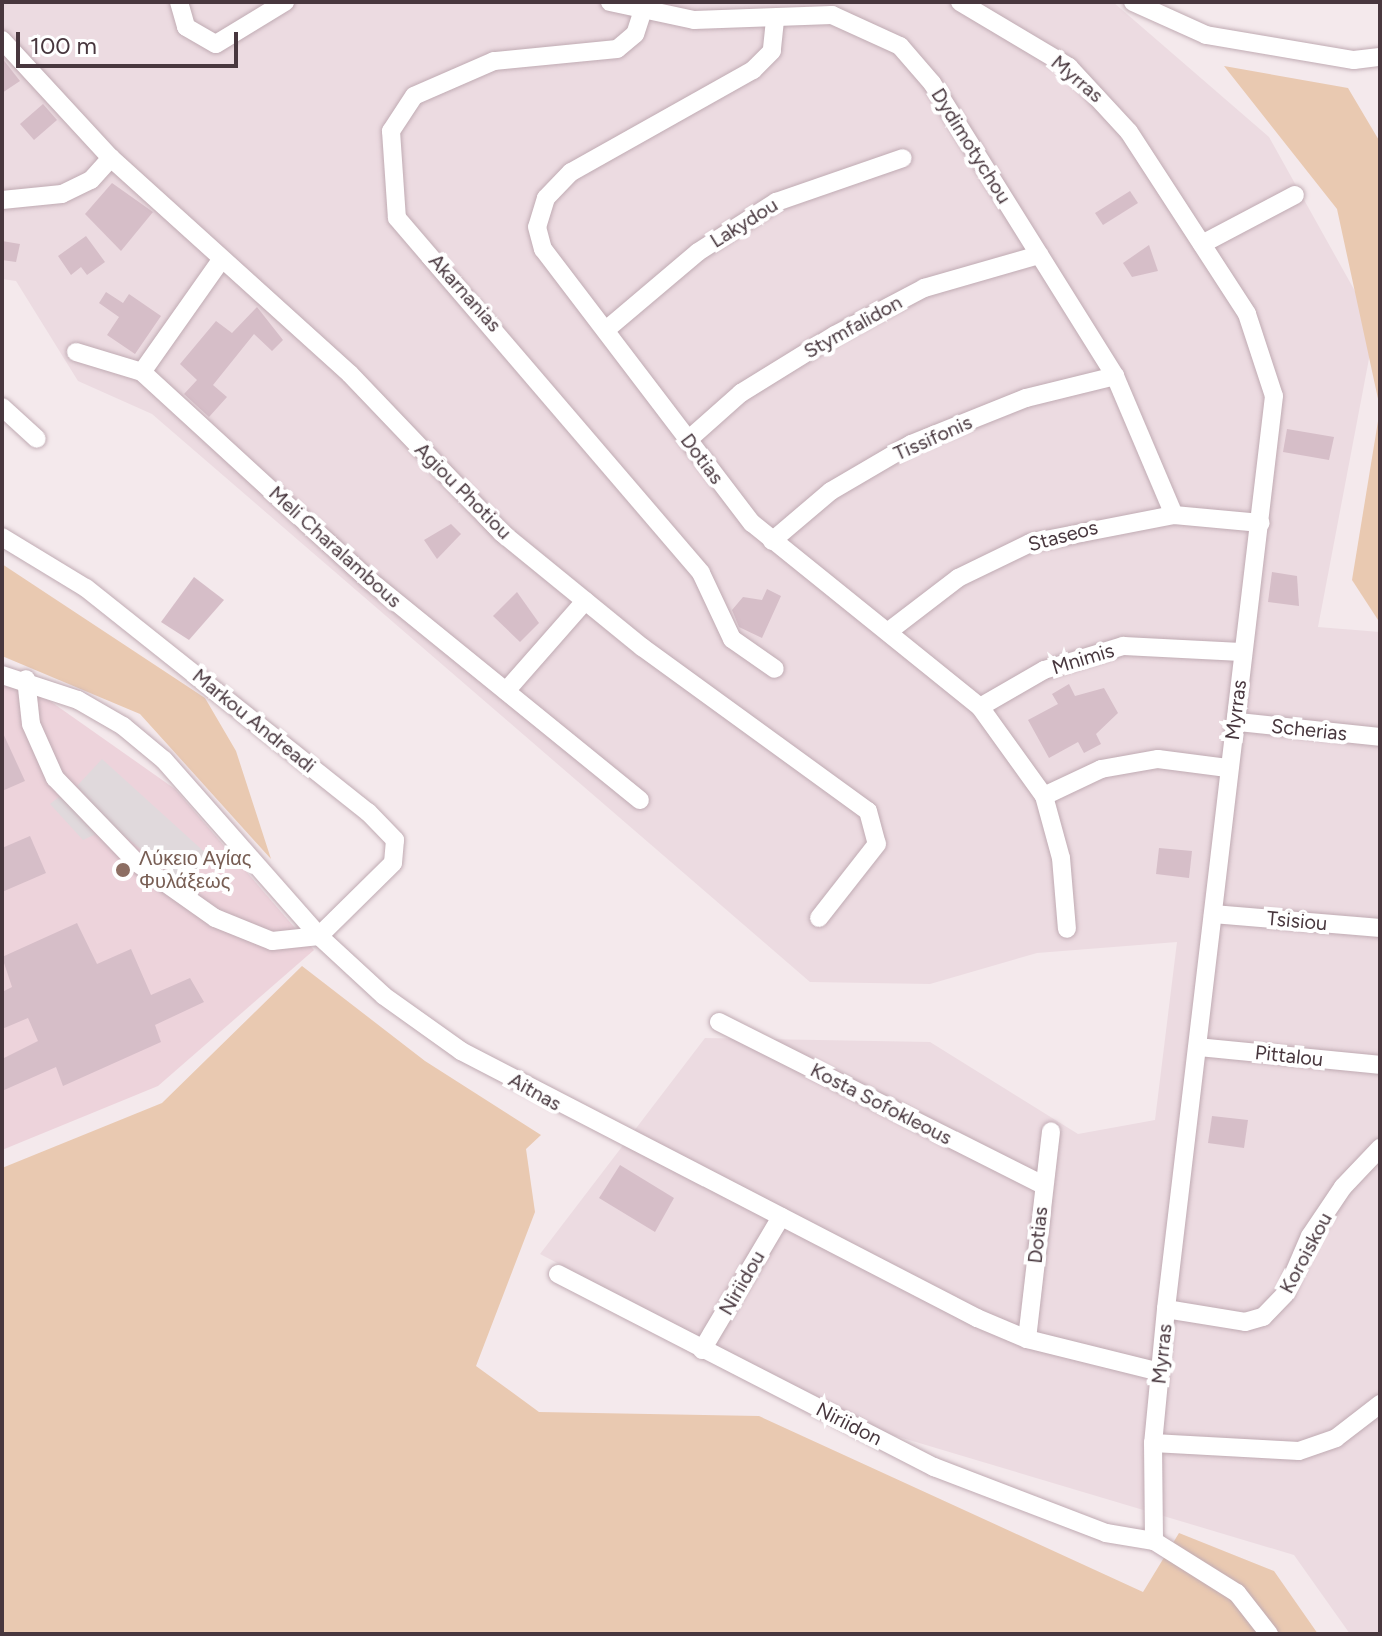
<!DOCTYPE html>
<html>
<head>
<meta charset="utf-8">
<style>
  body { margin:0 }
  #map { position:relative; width:1382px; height:1636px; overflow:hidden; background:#f4e9ec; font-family:Figtree,sans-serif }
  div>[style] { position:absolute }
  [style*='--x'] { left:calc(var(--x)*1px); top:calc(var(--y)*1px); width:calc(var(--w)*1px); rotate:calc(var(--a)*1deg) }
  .residential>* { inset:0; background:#ecdbe1 }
  .education>* { inset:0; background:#edd3db }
  .green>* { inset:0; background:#e9c9b1 }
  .parking>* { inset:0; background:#e0d9dc }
  .building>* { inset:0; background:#d6bec8 }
  .roads { filter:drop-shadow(0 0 2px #c0abb3) drop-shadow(0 0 2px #c0abb3) }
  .minor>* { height:18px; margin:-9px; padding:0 9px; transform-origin:9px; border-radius:9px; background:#fff }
  .dots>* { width:22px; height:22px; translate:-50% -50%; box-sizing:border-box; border:4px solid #fff; border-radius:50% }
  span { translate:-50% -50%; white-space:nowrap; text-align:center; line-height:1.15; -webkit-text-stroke:8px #fff; paint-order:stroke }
  .street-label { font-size:20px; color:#48373e }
  .education-label { font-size:20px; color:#785e54 }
  .left { translate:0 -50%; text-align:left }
  .frame { position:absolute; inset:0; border:4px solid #48373e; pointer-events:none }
  .scale { position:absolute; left:16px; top:32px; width:222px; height:36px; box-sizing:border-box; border:4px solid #48373e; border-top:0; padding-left:10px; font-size:24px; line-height:28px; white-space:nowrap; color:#48373e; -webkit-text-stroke:6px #fff; paint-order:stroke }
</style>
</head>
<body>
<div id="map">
  <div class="residential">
    <div style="clip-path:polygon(2px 2px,1113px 2px,1269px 137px,1375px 327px,1318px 627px,1380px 632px,1380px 1634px,1350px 1634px,1294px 1555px,879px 1431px,540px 1254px,705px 1038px,930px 1042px,1078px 1134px,1155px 1120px,1177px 942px,1037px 953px,930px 984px,810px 982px,152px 414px,78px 381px,16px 281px,2px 279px)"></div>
  </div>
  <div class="education">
    <div style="clip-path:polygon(2px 682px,50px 701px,175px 789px,314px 950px,158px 1086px,2px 1150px)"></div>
  </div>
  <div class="green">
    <div style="clip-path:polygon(1224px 66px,1348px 88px,1380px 142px,1380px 408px,1337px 209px)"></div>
    <div style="clip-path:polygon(1380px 409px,1380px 623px,1352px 580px)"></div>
    <div style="clip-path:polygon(2px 564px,205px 698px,236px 751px,271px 859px,140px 714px,2px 656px)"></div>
    <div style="clip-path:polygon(302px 966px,425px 1061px,541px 1135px,526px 1149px,535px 1212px,476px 1366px,539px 1412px,759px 1416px,1143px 1592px,1179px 1533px,1274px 1571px,1318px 1634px,2px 1634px,2px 1168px,162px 1103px)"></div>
  </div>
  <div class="parking">
    <div style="clip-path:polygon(102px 759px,210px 857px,183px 883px,112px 826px,77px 786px)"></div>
    <div style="clip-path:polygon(60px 796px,96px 834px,83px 840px,50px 804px)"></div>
  </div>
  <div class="building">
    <div style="clip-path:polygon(2px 58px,20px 81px,2px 93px)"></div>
    <div style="clip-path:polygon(43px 104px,57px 120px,34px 140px,20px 124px)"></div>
    <div style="clip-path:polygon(112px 183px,153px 212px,121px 251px,85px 214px)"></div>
    <div style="clip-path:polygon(1130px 191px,1138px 203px,1103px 225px,1095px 213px)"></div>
    <div style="clip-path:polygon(86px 236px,105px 262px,87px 275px,81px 267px,71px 275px,58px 256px)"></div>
    <div style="clip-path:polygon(2px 241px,20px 244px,16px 262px,2px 260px)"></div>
    <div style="clip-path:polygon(1149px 245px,1158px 271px,1132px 277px,1123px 263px)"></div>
    <div style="clip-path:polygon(106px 292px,123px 303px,129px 294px,161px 316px,135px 354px,107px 335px,119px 317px,99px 303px)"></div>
    <div style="clip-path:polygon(257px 307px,283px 340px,272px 351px,254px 334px,213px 385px,227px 397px,209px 417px,184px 394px,197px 380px,180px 364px,216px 321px,232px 333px)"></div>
    <div style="clip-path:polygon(1287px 429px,1334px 437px,1329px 460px,1283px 452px)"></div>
    <div style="clip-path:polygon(451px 524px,461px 534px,437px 559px,424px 540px)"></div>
    <div style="clip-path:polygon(1272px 572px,1297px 576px,1299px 606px,1268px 602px)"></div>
    <div style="clip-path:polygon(194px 577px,224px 600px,189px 640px,161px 622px)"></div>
    <div style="clip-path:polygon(767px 589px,781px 596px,762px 638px,739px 627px,732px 610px,743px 597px,762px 600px)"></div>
    <div style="clip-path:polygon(517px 592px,539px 623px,520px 642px,493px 616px)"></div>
    <div style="clip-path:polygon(1069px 684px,1075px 696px,1104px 688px,1118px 713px,1096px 734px,1101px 744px,1084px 753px,1078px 742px,1049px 758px,1028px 720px,1058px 704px,1052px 694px)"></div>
    <div style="clip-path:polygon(2px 731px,25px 781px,2px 791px)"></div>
    <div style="clip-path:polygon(30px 836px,46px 873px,2px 892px,2px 848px)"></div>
    <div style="clip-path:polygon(1159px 848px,1192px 851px,1189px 878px,1156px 874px)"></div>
    <div style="clip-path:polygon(77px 923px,97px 964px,131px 949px,151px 995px,190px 978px,204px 1002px,155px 1025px,161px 1042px,63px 1086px,56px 1067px,2px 1091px,2px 1059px,38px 1041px,28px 1018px,2px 1029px,2px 992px,12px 987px,2px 957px)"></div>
    <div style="clip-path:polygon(1212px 1116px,1248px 1120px,1244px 1148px,1208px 1143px)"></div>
    <div style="clip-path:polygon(620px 1165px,674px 1198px,655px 1232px,599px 1198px)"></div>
  </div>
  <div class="roads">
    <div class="minor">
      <div style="--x:179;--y:2;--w:26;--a:74"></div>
      <div style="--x:186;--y:27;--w:34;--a:30"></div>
      <div style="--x:216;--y:44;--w:81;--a:-31.3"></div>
      <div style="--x:610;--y:2;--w:86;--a:12.1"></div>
      <div style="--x:694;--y:20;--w:138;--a:-2.1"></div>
      <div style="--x:832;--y:15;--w:75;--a:24.5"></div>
      <div style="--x:900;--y:46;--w:49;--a:49.1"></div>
      <div style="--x:932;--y:83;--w:345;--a:58"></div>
      <div style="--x:1115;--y:376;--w:151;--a:67"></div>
      <div style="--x:960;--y:2;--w:127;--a:30.8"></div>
      <div style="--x:1069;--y:67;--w:88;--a:47.3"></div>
      <div style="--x:1129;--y:132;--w:217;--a:57"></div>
      <div style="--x:1247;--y:314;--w:86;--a:71.8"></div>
      <div style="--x:1274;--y:396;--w:919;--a:96.75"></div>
      <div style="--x:1166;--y:1309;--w:135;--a:95.5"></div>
      <div style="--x:1153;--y:1443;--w:98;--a:89.4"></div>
      <div style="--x:1133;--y:2;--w:80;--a:24.3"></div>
      <div style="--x:1206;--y:35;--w:150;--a:9.6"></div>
      <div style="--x:1354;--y:60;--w:26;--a:-7"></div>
      <div style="--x:643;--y:10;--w:25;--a:108"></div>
      <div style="--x:635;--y:34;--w:23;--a:140"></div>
      <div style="--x:617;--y:49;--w:124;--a:174.4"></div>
      <div style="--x:494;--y:61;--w:87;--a:156.4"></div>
      <div style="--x:414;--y:96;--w:42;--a:123.3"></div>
      <div style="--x:391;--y:131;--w:87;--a:86.1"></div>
      <div style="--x:397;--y:218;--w:467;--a:49.4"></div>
      <div style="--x:701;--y:573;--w:73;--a:64.8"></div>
      <div style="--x:732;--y:639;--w:52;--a:34.9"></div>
      <div style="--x:775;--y:20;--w:31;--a:96"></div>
      <div style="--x:772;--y:51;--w:27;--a:135"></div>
      <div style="--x:753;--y:70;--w:209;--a:150.7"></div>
      <div style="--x:571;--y:172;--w:36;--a:134"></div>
      <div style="--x:546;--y:198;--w:30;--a:107"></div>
      <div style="--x:537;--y:227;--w:23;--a:75"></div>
      <div style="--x:543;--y:249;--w:345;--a:52.7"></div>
      <div style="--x:752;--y:523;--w:293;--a:38.9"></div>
      <div style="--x:980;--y:707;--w:110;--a:54.3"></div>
      <div style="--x:1044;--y:796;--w:64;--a:74.7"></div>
      <div style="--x:1061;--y:858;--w:71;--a:85.2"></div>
      <div style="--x:2;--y:40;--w:161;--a:47.3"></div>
      <div style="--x:111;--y:158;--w:322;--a:42.1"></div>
      <div style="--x:350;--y:374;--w:220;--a:46.3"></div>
      <div style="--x:502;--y:533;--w:181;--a:39.2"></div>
      <div style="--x:642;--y:647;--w:279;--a:36"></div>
      <div style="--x:868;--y:811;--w:34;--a:75"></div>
      <div style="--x:877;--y:844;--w:94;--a:128.1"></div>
      <div style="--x:2;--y:200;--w:60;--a:-5.7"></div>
      <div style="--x:62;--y:194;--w:32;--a:-26"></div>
      <div style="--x:91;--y:180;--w:30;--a:-48"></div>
      <div style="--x:1202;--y:244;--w:105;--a:-27.8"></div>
      <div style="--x:221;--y:260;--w:137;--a:125.2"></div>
      <div style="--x:142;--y:372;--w:308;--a:42.5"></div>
      <div style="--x:369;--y:580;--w:349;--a:39.1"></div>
      <div style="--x:607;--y:329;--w:119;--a:-40.2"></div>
      <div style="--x:698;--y:252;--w:93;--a:-32.7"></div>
      <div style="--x:776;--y:202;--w:134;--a:-19.1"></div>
      <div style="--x:76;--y:352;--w:69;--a:16.9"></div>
      <div style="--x:2;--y:407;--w:47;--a:42.4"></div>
      <div style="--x:688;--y:440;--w:71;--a:-41.6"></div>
      <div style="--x:741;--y:393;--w:110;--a:-31.7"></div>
      <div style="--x:835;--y:335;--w:101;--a:-27.8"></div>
      <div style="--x:924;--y:288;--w:120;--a:-16"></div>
      <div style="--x:2;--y:537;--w:98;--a:31.3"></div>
      <div style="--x:86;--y:588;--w:360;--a:38.5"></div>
      <div style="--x:368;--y:812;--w:39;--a:46"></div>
      <div style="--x:395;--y:840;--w:23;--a:95"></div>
      <div style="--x:393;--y:863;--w:104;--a:135.4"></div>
      <div style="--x:319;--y:936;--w:47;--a:173.9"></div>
      <div style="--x:272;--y:941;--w:61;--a:-158"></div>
      <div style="--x:215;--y:918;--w:95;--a:-144.8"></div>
      <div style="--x:137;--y:863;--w:118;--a:-134"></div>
      <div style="--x:55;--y:778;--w:59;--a:-114"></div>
      <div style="--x:31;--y:724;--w:45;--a:-96.3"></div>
      <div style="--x:772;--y:541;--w:77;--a:-40.3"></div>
      <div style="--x:831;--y:491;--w:93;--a:-30.4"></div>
      <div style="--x:911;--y:444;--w:124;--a:-21.8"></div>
      <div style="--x:1026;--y:398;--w:92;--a:-13.9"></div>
      <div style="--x:889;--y:631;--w:87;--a:-37.5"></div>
      <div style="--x:958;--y:578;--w:80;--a:-25.9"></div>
      <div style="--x:1030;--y:543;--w:147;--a:-11"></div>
      <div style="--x:1174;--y:515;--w:87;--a:5.3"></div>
      <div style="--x:2;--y:675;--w:80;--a:18.2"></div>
      <div style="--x:78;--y:700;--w:52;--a:30"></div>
      <div style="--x:123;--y:726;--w:53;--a:39.7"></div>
      <div style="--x:164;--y:760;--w:235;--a:48.6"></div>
      <div style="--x:319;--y:936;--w:88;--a:42.7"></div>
      <div style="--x:384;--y:996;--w:95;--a:35.5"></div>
      <div style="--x:461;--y:1051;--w:581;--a:27.36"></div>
      <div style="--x:977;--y:1318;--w:54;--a:22.8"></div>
      <div style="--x:1027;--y:1339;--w:137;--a:13.9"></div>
      <div style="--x:506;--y:691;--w:120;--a:-48.7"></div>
      <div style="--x:980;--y:707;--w:74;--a:-30"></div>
      <div style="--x:1044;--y:670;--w:83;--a:-16.9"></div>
      <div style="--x:1123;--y:646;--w:119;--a:2.9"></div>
      <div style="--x:1238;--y:722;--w:143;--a:6"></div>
      <div style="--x:1044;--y:796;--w:63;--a:-25.3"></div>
      <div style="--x:1101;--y:769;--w:58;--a:-10"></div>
      <div style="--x:1158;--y:759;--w:70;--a:7.4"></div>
      <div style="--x:1213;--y:914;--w:168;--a:4.8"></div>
      <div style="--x:719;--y:1022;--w:363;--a:26.7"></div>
      <div style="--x:1198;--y:1047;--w:183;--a:5.6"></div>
      <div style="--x:558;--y:1274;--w:423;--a:27.2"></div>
      <div style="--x:934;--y:1467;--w:184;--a:21"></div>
      <div style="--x:1106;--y:1533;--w:49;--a:9.5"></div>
      <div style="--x:1154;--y:1541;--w:98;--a:32.1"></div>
      <div style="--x:1237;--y:1593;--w:52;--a:52"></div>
      <div style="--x:1166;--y:1309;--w:80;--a:9.3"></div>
      <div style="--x:1245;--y:1322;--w:19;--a:-16"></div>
      <div style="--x:1263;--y:1317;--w:32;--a:-46"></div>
      <div style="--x:1285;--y:1294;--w:63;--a:-66.7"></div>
      <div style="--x:1310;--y:1236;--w:59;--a:-56"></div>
      <div style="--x:1343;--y:1187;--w:54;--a:-46.5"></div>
      <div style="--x:1027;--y:1339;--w:209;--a:-83.4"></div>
      <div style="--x:702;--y:1350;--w:155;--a:-59.3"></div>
      <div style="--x:1153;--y:1443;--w:146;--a:3.1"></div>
      <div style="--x:1299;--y:1451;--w:39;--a:-19"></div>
      <div style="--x:1336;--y:1438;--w:56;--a:-37.7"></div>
    </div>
  </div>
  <div class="dots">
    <div style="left:123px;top:870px;background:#8d6e63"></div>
  </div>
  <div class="street-label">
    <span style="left:1077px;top:79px;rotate:40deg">Myrras</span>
    <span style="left:971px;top:146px;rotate:58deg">Dydimotychou</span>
    <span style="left:744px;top:223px;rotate:-32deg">Lakydou</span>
    <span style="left:465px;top:293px;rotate:48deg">Akarnanias</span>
    <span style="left:853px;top:327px;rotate:-29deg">Stymfalidon</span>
    <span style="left:933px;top:438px;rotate:-24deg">Tissifonis</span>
    <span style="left:702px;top:459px;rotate:53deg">Dotias</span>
    <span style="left:463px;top:491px;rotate:45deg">Agiou Photiou</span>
    <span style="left:1063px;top:536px;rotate:-15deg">Staseos</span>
    <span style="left:335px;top:547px;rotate:42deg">Meli Charalambous</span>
    <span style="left:1083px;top:659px;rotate:-17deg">Mnimis</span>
    <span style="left:1236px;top:710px;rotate:-83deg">Myrras</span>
    <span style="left:254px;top:721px;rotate:39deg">Markou Andreadi</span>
    <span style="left:1309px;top:730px;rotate:6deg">Scherias</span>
    <span style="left:1297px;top:921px;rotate:5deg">Tsisiou</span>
    <span style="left:1289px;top:1056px;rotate:6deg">Pittalou</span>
    <span style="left:535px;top:1092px;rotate:29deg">Aitnas</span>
    <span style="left:881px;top:1104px;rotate:27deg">Kosta Sofokleous</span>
    <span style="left:1038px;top:1235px;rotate:-84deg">Dotias</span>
    <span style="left:1306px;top:1253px;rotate:-62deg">Koroiskou</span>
    <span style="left:742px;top:1283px;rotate:-60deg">Niriidou</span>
    <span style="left:1162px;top:1354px;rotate:-84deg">Myrras</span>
    <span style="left:849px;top:1424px;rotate:27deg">Niriidon</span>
  </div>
  <div class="education-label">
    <span class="left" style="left:139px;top:870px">Λύκειο Αγίας<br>Φυλάξεως</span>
  </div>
  <div class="frame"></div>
  <div class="scale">100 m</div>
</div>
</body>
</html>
